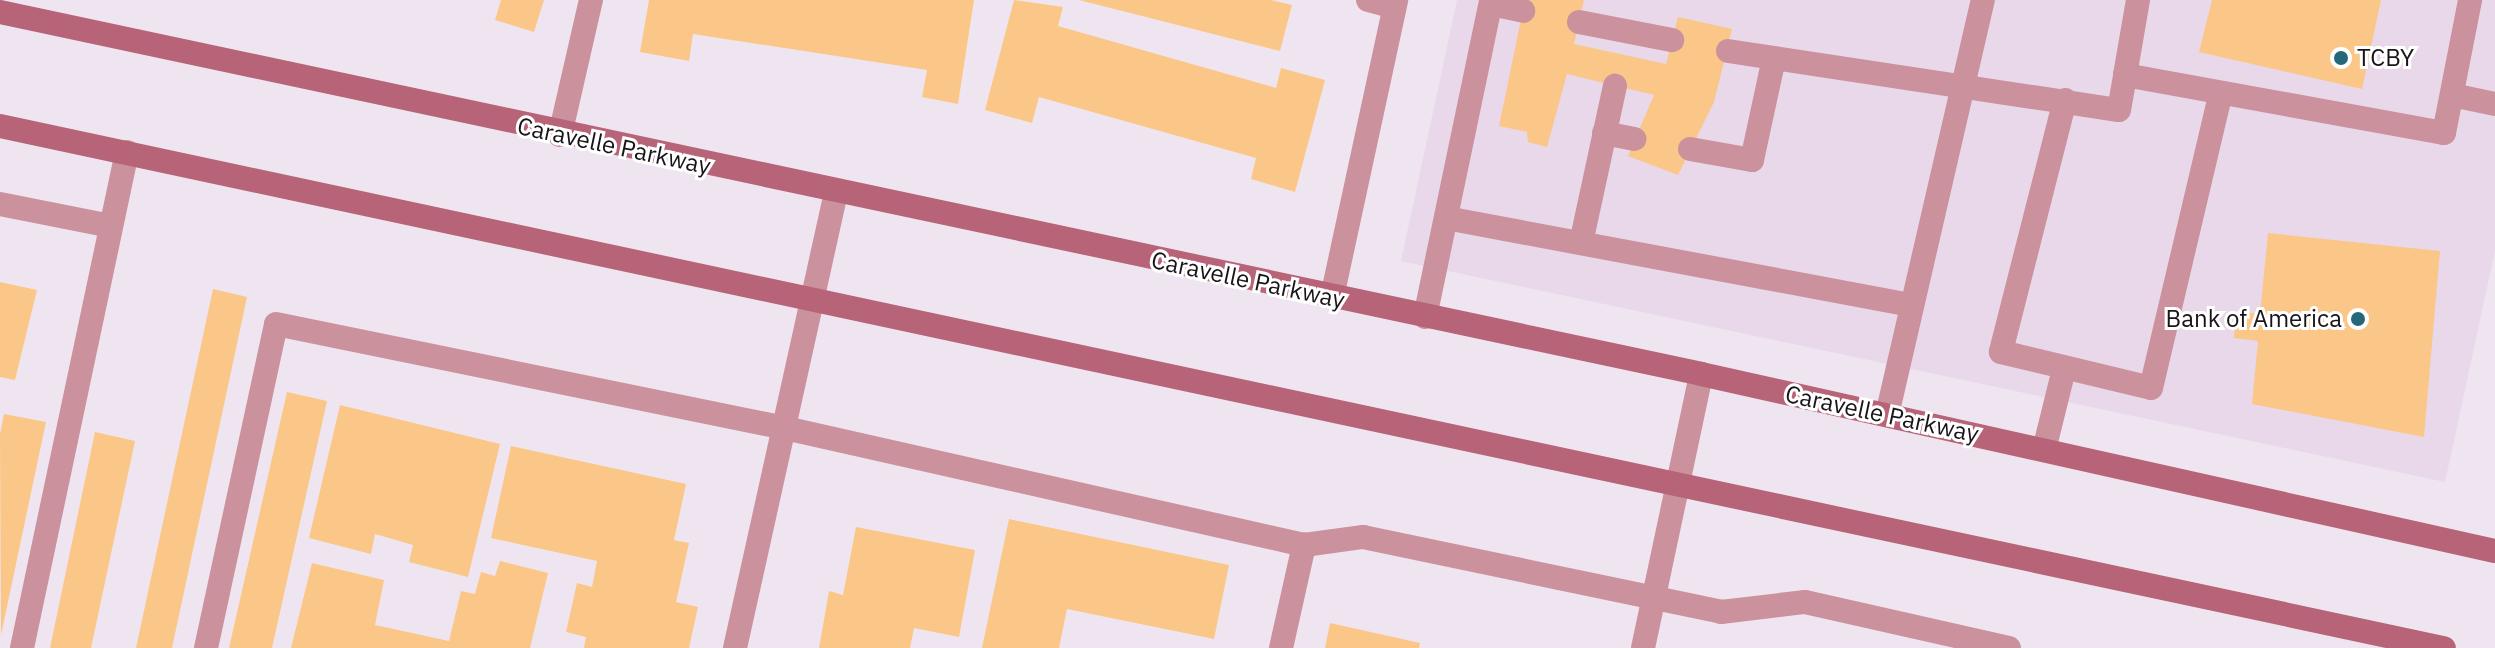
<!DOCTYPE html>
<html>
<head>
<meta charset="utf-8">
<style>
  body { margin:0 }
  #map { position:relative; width:2495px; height:648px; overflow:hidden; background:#efe5f0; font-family:"IBM Plex Sans",sans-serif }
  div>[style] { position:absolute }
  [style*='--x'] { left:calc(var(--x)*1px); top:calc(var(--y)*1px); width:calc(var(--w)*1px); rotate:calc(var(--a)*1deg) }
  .built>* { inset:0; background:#e8d8e9 }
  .building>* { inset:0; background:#fbc788 }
  .lane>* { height:24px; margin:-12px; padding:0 12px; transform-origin:12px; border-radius:12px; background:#cb919d }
  .secondary>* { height:24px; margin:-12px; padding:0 12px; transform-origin:12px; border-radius:12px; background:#b76478 }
  .dots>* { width:22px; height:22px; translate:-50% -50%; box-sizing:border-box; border:4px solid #fff; border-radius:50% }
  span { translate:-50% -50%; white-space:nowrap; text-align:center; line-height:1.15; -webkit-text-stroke:6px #fff; paint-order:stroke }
  .poi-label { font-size:24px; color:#181418 }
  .left { translate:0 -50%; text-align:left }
  .right { translate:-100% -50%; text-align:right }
  .street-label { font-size:24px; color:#181418 }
</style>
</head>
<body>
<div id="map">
  <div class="built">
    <div style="clip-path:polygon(1457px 0,2495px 0,2495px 251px,2445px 482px,1401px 261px)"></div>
  </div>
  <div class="building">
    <div style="clip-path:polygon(501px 0,544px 0,534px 32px,495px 20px)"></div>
    <div style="clip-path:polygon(649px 0,974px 0,958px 104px,922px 97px,927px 70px,693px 34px,689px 61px,640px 52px)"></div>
    <div style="clip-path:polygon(1014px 0,1063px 7px,1058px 26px,1276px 88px,1281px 68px,1325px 80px,1295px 192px,1251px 179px,1256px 158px,1039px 97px,1032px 123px,985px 110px)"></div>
    <div style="clip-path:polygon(1079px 0,1271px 0,1292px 5px,1280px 51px)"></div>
    <div style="clip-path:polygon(1525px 0,1584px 0,1574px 44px,1666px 64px,1678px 17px,1732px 29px,1714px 102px,1678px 175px,1628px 156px,1654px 95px,1567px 74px,1547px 147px,1528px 142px,1527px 132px,1499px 126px)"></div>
    <div style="clip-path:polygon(2212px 0,2381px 0,2362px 89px,2199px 52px)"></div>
    <div style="clip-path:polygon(2268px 233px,2440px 251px,2424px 437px,2252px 404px,2258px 341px,2234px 338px,2236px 311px,2260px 314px)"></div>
    <div style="clip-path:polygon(0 282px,37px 290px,15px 380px,0 377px)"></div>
    <div style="clip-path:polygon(213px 289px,247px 297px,172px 648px,136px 648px)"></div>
    <div style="clip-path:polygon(287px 392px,327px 401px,272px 648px,229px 648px)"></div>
    <div style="clip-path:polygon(340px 405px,500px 444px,468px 577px,409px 562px,413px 545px,375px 534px,371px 554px,309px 538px)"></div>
    <div style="clip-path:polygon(4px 414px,46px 422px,1px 635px,0 434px)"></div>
    <div style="clip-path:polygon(95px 432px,135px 441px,91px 648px,50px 648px)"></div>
    <div style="clip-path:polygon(511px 446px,686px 484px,674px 540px,689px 543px,676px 602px,698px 607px,689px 648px,584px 648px,586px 637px,566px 632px,577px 583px,592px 587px,597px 561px,491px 538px)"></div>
    <div style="clip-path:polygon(1009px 519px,1229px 565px,1214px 639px,1067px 609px,1059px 648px,982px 648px)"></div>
    <div style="clip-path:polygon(856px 527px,975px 550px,959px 637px,914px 628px,910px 648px,819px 648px,829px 591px,843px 595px)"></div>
    <div style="clip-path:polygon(500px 561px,548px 573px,530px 648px,291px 648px,312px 563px,384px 580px,375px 625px,449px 641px,461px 591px,475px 594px,481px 572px,495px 576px)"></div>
    <div style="clip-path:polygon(1330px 623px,1420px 643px,1419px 648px,1325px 648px)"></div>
  </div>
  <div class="lane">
    <div style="--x:1368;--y:0;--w:27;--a:15"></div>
    <div style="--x:2138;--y:0;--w:76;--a:99.8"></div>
    <div style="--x:2125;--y:75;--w:324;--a:10.3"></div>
    <div style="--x:2444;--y:133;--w:136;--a:-78.9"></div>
    <div style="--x:1491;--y:4;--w:33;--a:12"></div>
    <div style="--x:1579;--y:22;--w:95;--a:11"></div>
    <div style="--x:1728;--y:51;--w:395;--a:8.6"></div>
    <div style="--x:2119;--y:110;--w:36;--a:-80"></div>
    <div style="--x:2452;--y:95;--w:44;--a:11.8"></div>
    <div style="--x:2065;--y:100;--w:260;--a:104.3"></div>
    <div style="--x:2001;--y:352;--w:154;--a:13.5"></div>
    <div style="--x:2151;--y:388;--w:303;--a:-76.7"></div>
    <div style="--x:1604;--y:133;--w:31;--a:11"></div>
    <div style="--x:560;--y:135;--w:139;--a:-77.1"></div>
    <div style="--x:1690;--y:149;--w:63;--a:10.1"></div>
    <div style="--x:1752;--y:160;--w:104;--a:-77.8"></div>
    <div style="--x:0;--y:204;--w:113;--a:11.2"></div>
    <div style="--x:1446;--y:218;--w:474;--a:10.6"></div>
    <div style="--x:1581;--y:243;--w:161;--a:-77.8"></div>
    <div style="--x:1332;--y:297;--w:304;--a:-77.8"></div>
    <div style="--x:1425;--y:317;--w:324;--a:-78.2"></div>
    <div style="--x:1887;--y:415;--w:426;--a:-77"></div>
    <div style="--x:2044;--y:450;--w:83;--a:-76.1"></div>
    <div style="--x:22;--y:648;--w:507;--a:-78.05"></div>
    <div style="--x:206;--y:648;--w:331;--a:-77.8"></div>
    <div style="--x:276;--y:324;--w:520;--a:11.55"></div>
    <div style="--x:785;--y:428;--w:532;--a:12.7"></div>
    <div style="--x:735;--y:648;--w:465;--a:-77.5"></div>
    <div style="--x:1281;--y:648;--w:106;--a:-77.4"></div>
    <div style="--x:1304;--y:545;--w:60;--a:-7.7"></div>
    <div style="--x:1363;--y:537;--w:366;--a:11.8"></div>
    <div style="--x:1721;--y:612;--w:85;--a:-6.8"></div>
    <div style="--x:1805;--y:602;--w:209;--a:12.7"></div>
    <div style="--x:1643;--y:648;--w:280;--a:-78"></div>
  </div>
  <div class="secondary">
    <div style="--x:0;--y:12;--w:1739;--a:12.01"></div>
    <div style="--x:1701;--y:374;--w:813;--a:12.57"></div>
    <div style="--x:0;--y:126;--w:2499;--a:12.06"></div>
  </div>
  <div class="dots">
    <div style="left:2341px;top:58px;background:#25687a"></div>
    <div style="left:2358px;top:319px;background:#25687a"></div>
  </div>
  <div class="poi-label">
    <span class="left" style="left:2357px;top:58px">TCBY</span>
    <span class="right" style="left:2342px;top:319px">Bank of America</span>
  </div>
  <div class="street-label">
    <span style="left:614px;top:146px;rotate:12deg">Caravelle Parkway</span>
    <span style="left:1248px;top:280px;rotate:12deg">Caravelle Parkway</span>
    <span style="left:1882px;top:414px;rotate:12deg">Caravelle Parkway</span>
  </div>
</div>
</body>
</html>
